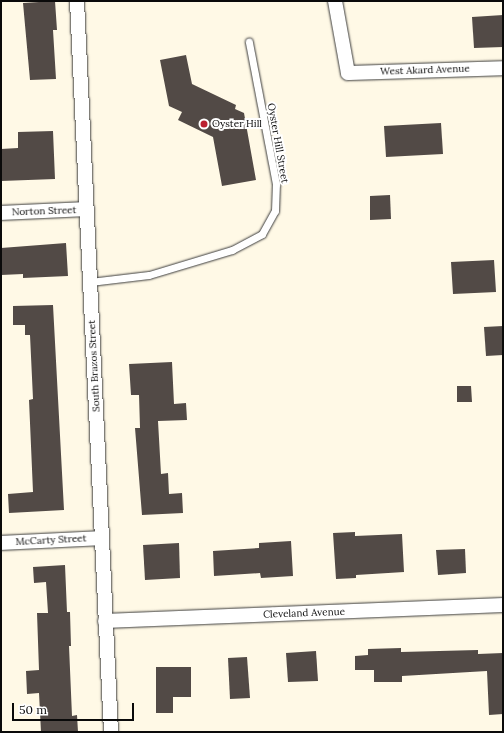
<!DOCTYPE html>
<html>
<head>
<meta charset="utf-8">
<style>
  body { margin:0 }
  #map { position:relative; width:504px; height:733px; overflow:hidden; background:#fff9e6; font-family:Lora,serif }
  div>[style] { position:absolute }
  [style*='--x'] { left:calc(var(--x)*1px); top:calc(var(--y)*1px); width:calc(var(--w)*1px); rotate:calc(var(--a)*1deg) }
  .building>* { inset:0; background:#524a46 }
  .roads { filter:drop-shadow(0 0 1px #3d3d3d) drop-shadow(0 0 1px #3d3d3d) }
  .service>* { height:7px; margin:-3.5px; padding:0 3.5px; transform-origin:3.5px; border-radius:3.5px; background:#fff }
  .minor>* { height:14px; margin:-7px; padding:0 7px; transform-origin:7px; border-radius:7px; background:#fff }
  .dots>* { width:11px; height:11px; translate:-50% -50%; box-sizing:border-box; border:2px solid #fff; border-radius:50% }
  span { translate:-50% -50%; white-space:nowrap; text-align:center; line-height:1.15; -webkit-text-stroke:4px #fff; paint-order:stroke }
  .street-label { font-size:10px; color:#0a0a0a }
  .poi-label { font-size:10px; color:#0a0a0a }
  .left { translate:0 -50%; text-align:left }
  .frame { position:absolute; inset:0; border:2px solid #0a0a0a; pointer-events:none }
  .scale { position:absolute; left:12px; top:703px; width:122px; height:18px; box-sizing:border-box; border:2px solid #0a0a0a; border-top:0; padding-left:5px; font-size:12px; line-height:14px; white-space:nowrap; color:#0a0a0a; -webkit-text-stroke:3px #fff; paint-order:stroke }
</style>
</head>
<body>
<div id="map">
  <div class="building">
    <div style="clip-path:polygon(55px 1px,57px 30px,53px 30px,56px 79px,30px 80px,23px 3px)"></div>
    <div style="clip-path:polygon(503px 15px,503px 47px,474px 48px,472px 17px)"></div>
    <div style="clip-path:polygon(186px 55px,192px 84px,236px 105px,235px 109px,244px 113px,256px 180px,222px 186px,213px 137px,178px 120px,182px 112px,169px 106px,160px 60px)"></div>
    <div style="clip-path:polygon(441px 123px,443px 154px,386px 157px,384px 126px)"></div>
    <div style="clip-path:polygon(53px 131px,55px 179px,1px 181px,1px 149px,18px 148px,18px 132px)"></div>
    <div style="clip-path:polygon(390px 195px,391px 219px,370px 220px,370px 196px)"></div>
    <div style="clip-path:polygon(66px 243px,68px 276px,23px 278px,23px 274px,1px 275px,1px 248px)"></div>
    <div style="clip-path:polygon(494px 260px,496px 292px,453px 294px,451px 262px)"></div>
    <div style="clip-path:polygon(53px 305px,64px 510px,9px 513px,8px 494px,33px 492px,29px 400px,33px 399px,30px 335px,25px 335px,25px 325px,13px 325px,13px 306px)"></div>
    <div style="clip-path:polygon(503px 326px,503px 355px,486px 356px,484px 327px)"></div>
    <div style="clip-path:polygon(172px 362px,174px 404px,186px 403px,187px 420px,158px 421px,161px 474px,168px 473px,169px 494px,182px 493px,183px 513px,142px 515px,135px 428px,140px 428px,139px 395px,131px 395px,129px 364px)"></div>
    <div style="clip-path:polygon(457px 386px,471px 386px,472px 402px,457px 402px)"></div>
    <div style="clip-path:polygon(355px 532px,355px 536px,402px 534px,404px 572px,356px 575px,356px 578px,336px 579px,333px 533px)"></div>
    <div style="clip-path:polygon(291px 541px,293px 576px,261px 578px,260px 573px,214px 576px,213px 551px,259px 548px,259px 543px)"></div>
    <div style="clip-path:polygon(179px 543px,180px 578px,145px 580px,143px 545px)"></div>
    <div style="clip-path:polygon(465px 549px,466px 573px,438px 575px,436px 550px)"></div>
    <div style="clip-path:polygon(65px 565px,67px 612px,70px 612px,71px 646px,69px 646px,72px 716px,77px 715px,78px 732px,41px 732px,39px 693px,27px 694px,26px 671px,39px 670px,37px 613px,48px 613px,46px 582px,34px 583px,33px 567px)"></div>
    <div style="clip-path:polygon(401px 648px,401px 652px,478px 650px,478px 654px,503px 653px,503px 714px,489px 715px,487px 671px,402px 676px,402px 682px,374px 682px,374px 670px,355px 670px,355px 656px,368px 655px,368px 649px)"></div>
    <div style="clip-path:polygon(316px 651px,318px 681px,288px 682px,286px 653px)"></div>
    <div style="clip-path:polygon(247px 657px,250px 698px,230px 699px,228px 658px)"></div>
    <div style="clip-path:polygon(156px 667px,191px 667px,191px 697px,173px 697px,173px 713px,156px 713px)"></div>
  </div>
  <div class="roads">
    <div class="service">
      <div style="--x:90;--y:282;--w:59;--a:-6.8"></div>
      <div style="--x:149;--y:275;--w:87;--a:-16.8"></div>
      <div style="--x:232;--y:250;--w:34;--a:-28"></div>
      <div style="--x:262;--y:234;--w:26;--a:-61"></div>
      <div style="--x:275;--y:211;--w:27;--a:-88"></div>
      <div style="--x:276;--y:184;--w:145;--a:-100.8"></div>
    </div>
    <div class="minor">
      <div style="--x:77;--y:1;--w:732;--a:87.34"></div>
      <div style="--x:335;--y:1;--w:73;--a:79.8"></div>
      <div style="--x:348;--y:73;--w:155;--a:-1.8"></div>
      <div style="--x:1;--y:213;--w:85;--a:-2.7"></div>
      <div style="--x:1;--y:543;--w:101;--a:-2.8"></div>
      <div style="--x:105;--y:621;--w:398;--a:-2.3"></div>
    </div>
  </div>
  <div class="dots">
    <div style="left:204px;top:124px;background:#bb2030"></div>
  </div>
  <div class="street-label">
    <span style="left:425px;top:70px;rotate:-2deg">West Akard Avenue</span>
    <span style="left:278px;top:143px;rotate:80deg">Oyster Hill Street</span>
    <span style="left:44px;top:211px;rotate:-2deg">Norton Street</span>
    <span style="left:94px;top:366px;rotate:-93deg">South Brazos Street</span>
    <span style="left:51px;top:540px;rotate:-3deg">McCarty Street</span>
    <span style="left:304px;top:613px;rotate:-2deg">Cleveland Avenue</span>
  </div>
  <div class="poi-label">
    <span class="left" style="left:212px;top:124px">Oyster Hill</span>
  </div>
  <div class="frame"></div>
  <div class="scale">50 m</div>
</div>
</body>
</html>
